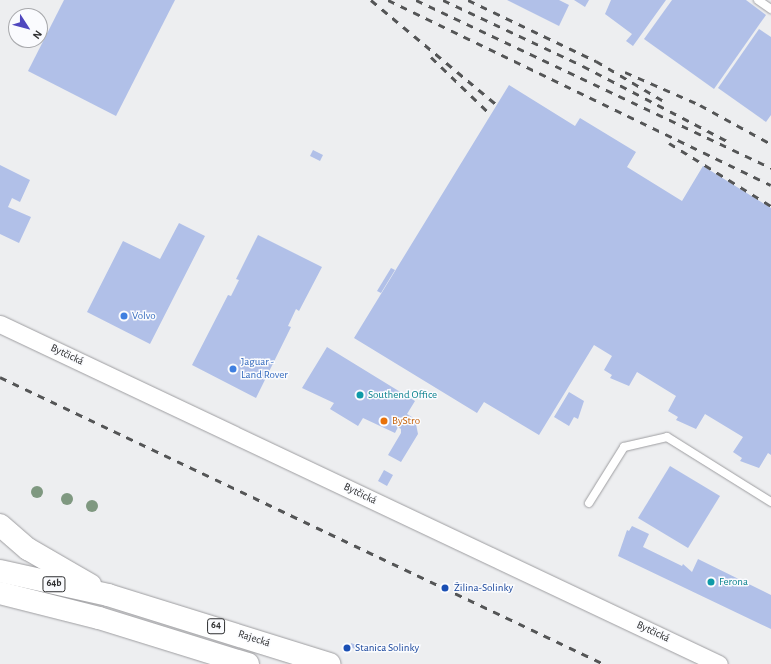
<!DOCTYPE html>
<html>
<head>
<meta charset="utf-8">
<style>
  body { margin:0 }
  #map { position:relative; width:771px; height:664px; overflow:hidden; background:#edeef0; font-family:"Alegreya Sans",sans-serif }
  div>[style] { position:absolute }
  [style*='--x'] { left:calc(var(--x)*1px); top:calc(var(--y)*1px); width:calc(var(--w)*1px); rotate:calc(var(--a)*1deg) }
  .building>* { inset:0; background:#b1c0e8 }
  .roads { filter:drop-shadow(0 0 1px #9d9da0) drop-shadow(0 0 1px #9d9da0) }
  .service>* { height:8px; margin:-4px; padding:0 4px; transform-origin:4px; border-radius:4px; background:#fff }
  .minor>* { height:17px; margin:-8.5px; padding:0 8.5px; transform-origin:8.5px; border-radius:8.5px; background:#fff }
  .primary>* { height:22px; margin:-11px; padding:0 11px; transform-origin:11px; border-radius:11px; background:#fff }
  .rail>* { height:3px; margin-top:-1.5px; transform-origin:0; background:repeating-linear-gradient(90deg,#545556 0 7px,transparent 0 14px) }
  .trees>* { width:12px; height:12px; margin:-6px; border-radius:50%; background:#7f9880 }
  .dots>* { width:11px; height:11px; translate:-50% -50%; box-sizing:border-box; border:2px solid #fafbfe; border-radius:50% }
  span { translate:-50% -50%; white-space:nowrap; text-align:center; line-height:1.15; -webkit-text-stroke:3px #fafbfe; paint-order:stroke }
  .shield-label span { padding:1px 3px; background:#fafbfe; border:1px solid; border-radius:3px; -webkit-text-stroke-width:0 }
  .shield-label { font-size:10px; color:#2e2f30; font-weight:700 }
  .shop-label { font-size:11px; color:#366cbe }
  .left { translate:0 -50%; text-align:left }
  .street-label { font-size:11px; color:#2e2f30 }
  .culture-label { font-size:11px; color:#0d838f }
  .food-label { font-size:11px; color:#c56008 }
  .transit-label { font-size:11px; color:#164399 }
  .north { position:absolute; left:8px; top:8px; width:40px; height:40px; box-sizing:border-box; background:#fafbfe; border:1px solid #a8a9ac; border-radius:50%; rotate:126deg; font-size:11px; font-weight:700; line-height:16px; text-align:center; color:#2e2f30 }
  .north::after { content:''; display:block; margin:auto; width:14px; height:18px; background:#4f47be; clip-path:polygon(50% 0,100% 100%,50% 72%,0 100%) }
</style>
</head>
<body>
<div id="map">
  <div class="building">
    <div style="clip-path:polygon(64px 0,175px 0,116px 116px,28px 71px)"></div>
    <div style="clip-path:polygon(507px 0,559px 0,569px 5px,559px 26px)"></div>
    <div style="clip-path:polygon(574px 0,589px 0,585px 7px)"></div>
    <div style="clip-path:polygon(611px 0,666px 0,633px 46px,626px 41px,632px 34px,605px 14px)"></div>
    <div style="clip-path:polygon(672px 0,746px 0,766px 15px,714px 89px,644px 39px)"></div>
    <div style="clip-path:polygon(759px 29px,771px 37px,771px 115px,766px 122px,718px 88px)"></div>
    <div style="clip-path:polygon(509px 85px,575px 126px,580px 118px,636px 152px,627px 167px,682px 201px,703px 166px,771px 208px,771px 455px,768px 453px,759px 468px,740px 461px,742px 458px,733px 452px,743px 437px,705px 414px,696px 429px,676px 420px,678px 417px,668px 411px,676px 396px,637px 372px,629px 386px,610px 378px,612px 375px,604px 370px,612px 356px,594px 345px,539px 435px,484px 402px,477px 413px,354px 338px)"></div>
    <div style="clip-path:polygon(313px 150px,323px 155px,320px 161px,310px 156px)"></div>
    <div style="clip-path:polygon(0 165px,30px 180px,20px 202px,12px 198px,8px 207px,31px 217px,19px 243px,0 234px)"></div>
    <div style="clip-path:polygon(179px 223px,205px 236px,150px 344px,87px 312px,123px 241px,160px 259px)"></div>
    <div style="clip-path:polygon(258px 235px,322px 267px,299px 311px,296px 309px,288px 326px,291px 327px,256px 398px,192px 365px,228px 295px,231px 296px,239px 280px,236px 279px)"></div>
    <div style="clip-path:polygon(391px 268px,395px 270px,381px 293px,377px 291px)"></div>
    <div style="clip-path:polygon(327px 347px,415px 401px,407px 414px,415px 419px,418px 434px,401px 462px,388px 455px,401px 433px,401px 429px,398px 427px,395px 433px,363px 418px,358px 426px,330px 409px,334px 403px,302px 388px)"></div>
    <div style="clip-path:polygon(569px 392px,584px 401px,578px 419px,574px 417px,569px 426px,554px 417px)"></div>
    <div style="clip-path:polygon(670px 466px,720px 496px,688px 548px,638px 518px)"></div>
    <div style="clip-path:polygon(384px 470px,393px 475px,387px 486px,378px 481px)"></div>
    <div style="clip-path:polygon(632px 526px,649px 534px,643px 547px,682px 566px,683px 564px,692px 572px,698px 559px,771px 595px,771px 629px,618px 556px,627px 530px,629px 531px)"></div>
    <div style="clip-path:polygon(351px 643px,364px 648px,363px 652px,350px 647px)"></div>
  </div>
  <div class="roads">
    <div class="service">
      <div style="--x:758;--y:0;--w:16;--a:35"></div>
      <div style="--x:589;--y:503;--w:66;--a:-58"></div>
      <div style="--x:624;--y:447;--w:44;--a:-13.1"></div>
      <div style="--x:667;--y:437;--w:123;--a:32"></div>
    </div>
    <div class="minor">
      <div style="--x:0;--y:324;--w:795;--a:25.31"></div>
    </div>
    <div class="primary">
      <div style="--x:0;--y:525;--w:37;--a:41"></div>
      <div style="--x:28;--y:549;--w:72;--a:30.1"></div>
      <div style="--x:0;--y:571;--w:111;--a:12.5"></div>
      <div style="--x:108;--y:595;--w:232;--a:17.3"></div>
      <div style="--x:0;--y:593;--w:102;--a:14.2"></div>
      <div style="--x:99;--y:618;--w:156;--a:17.2"></div>
    </div>
  </div>
  <div class="rail">
    <div style="--x:371;--y:0;--w:164;--a:39.8"></div>
    <div style="--x:388;--y:0;--w:425;--a:25.8"></div>
    <div style="--x:416;--y:0;--w:393;--a:25.3"></div>
    <div style="--x:443;--y:0;--w:155;--a:25.2"></div>
    <div style="--x:583;--y:66;--w:167;--a:27.5"></div>
    <div style="--x:468;--y:0;--w:142;--a:25.5"></div>
    <div style="--x:596;--y:61;--w:77;--a:30.6"></div>
    <div style="--x:431;--y:57;--w:83;--a:44"></div>
    <div style="--x:625;--y:72;--w:82;--a:23.7"></div>
    <div style="--x:700;--y:105;--w:81;--a:28.8"></div>
    <div style="--x:669;--y:143;--w:120;--a:31.7"></div>
    <div style="--x:0;--y:377;--w:669;--a:25.42"></div>
  </div>
  <div class="trees">
    <div style="left:37px;top:492px"></div>
    <div style="left:67px;top:499px"></div>
    <div style="left:92px;top:506px"></div>
  </div>
  <div class="dots">
    <div style="left:124px;top:316px;background:#3f7fe0"></div>
    <div style="left:233px;top:369px;background:#3f7fe0"></div>
    <div style="left:360px;top:395px;background:#0f9aa8"></div>
    <div style="left:384px;top:421px;background:#e8710a"></div>
    <div style="left:711px;top:582px;background:#0f9aa8"></div>
    <div style="left:445px;top:588px;background:#1a4fb4"></div>
    <div style="left:347px;top:648px;background:#1a4fb4"></div>
  </div>
  <div class="shield-label">
    <span style="left:54px;top:584px">64b</span>
    <span style="left:216px;top:626px">64</span>
  </div>
  <div class="shop-label">
    <span class="left" style="left:132px;top:316px">Volvo</span>
    <span class="left" style="left:241px;top:369px">Jaguar -<br>Land Rover</span>
  </div>
  <div class="street-label">
    <span style="left:67px;top:355px;rotate:25deg">Bytčická</span>
    <span style="left:360px;top:494px;rotate:26deg">Bytčická</span>
    <span style="left:653px;top:632px;rotate:25deg">Bytčická</span>
    <span style="left:254px;top:639px;rotate:18deg">Rajecká</span>
  </div>
  <div class="culture-label">
    <span class="left" style="left:368px;top:395px">Southend Office</span>
    <span class="left" style="left:719px;top:582px">Ferona</span>
  </div>
  <div class="food-label">
    <span class="left" style="left:392px;top:421px">ByStro</span>
  </div>
  <div class="transit-label">
    <span class="left" style="left:454px;top:588px">Žilina-Solinky</span>
    <span class="left" style="left:355px;top:648px">Stanica Solinky</span>
  </div>
  <div class="north">N</div>
</div>
</body>
</html>
